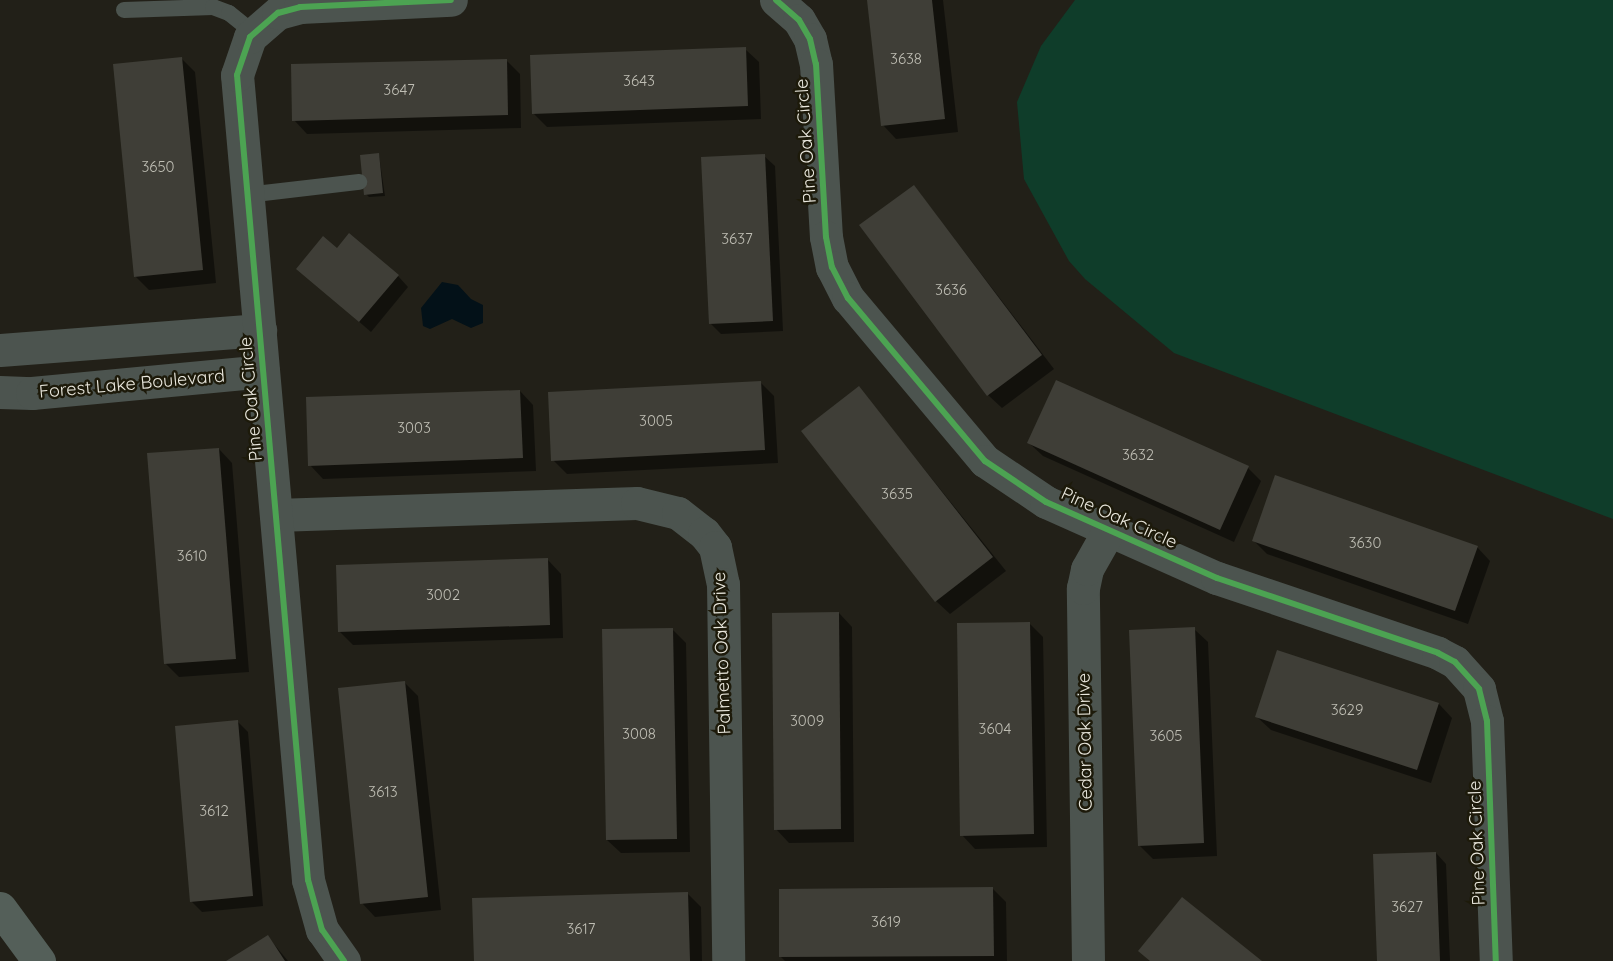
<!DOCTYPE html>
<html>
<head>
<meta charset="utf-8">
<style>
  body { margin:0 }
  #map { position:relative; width:1613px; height:961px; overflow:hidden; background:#222018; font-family:Quicksand,sans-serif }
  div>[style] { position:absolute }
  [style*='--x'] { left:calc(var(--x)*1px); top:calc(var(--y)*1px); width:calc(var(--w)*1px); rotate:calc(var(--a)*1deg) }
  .green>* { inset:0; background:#0f3d2a }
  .water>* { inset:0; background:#031118 }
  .shadow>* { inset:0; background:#0007 }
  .building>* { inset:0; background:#3f3e37 }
  .lane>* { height:16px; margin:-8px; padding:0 8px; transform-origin:8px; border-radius:8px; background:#4c544f }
  .street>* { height:33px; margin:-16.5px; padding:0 16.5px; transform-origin:16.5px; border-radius:16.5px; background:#4c544f }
  .secondary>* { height:33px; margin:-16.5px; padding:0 16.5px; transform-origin:16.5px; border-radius:16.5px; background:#545f59 }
  .cycleway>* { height:6px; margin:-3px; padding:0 3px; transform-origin:3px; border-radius:3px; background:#4ca352 }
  span { translate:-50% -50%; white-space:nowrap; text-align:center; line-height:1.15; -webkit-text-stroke:5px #1d1a0a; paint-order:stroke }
  .number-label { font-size:15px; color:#bfbeb4 }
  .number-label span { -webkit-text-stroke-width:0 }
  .street-label { font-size:18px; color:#eae8de }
</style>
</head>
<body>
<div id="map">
  <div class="green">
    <div style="clip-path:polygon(1075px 0,1613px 0,1613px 519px,1174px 353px,1085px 279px,1069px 261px,1024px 179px,1017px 102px,1041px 46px)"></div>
  </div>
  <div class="water">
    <div style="clip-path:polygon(442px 282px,458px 285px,471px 299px,483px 305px,483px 323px,471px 328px,452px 319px,430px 329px,423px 326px,421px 308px)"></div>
  </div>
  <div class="shadow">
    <div style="clip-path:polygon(869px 0,943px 0,958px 132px,896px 139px,883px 125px)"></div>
    <div style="clip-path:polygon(745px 49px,759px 62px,761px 119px,547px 127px,533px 113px)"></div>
    <div style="clip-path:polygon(181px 58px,195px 72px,216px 283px,149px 290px,135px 276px)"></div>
    <div style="clip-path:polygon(506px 60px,520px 74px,521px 128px,307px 134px,294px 120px)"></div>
    <div style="clip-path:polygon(379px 155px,385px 196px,369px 197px,366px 194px)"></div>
    <div style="clip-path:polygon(764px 156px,775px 166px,783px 331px,721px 334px,710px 323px)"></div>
    <div style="clip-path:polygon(914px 186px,1054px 369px,1002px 408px,988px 395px)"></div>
    <div style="clip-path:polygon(337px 250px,398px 276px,408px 287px,371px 332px,298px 269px)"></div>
    <div style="clip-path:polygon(761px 383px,774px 396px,778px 463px,567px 474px,553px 460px)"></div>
    <div style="clip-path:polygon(859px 388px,1006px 571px,950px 614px,936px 601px)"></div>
    <div style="clip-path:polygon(520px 391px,533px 405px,536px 471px,323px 479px,310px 465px)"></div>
    <div style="clip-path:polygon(1029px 443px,1248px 468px,1261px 481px,1234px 542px,1043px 456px)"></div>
    <div style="clip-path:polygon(219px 449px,232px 463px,249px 672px,179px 677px,166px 664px)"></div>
    <div style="clip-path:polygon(1253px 540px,1477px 547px,1490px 561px,1468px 624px,1267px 554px)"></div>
    <div style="clip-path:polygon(548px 560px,561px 574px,563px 638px,353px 645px,339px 631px)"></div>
    <div style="clip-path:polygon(839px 613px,852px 627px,854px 842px,789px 843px,776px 829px)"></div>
    <div style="clip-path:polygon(1029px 623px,1043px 637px,1047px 847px,975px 849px,962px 835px)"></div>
    <div style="clip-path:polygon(672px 629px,686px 643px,690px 852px,621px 853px,607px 840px)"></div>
    <div style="clip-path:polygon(1194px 629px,1208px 642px,1217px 856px,1153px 859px,1139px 845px)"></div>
    <div style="clip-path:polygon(1278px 652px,1439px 704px,1452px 718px,1431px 783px,1271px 730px,1257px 717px)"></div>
    <div style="clip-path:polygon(405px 683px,418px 696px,441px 910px,375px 917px,362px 903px)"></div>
    <div style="clip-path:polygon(238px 722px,248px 732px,263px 906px,202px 912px,191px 901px)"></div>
    <div style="clip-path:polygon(1436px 853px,1446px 864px,1450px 961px,1378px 961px)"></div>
    <div style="clip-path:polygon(993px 889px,1006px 902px,1007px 961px,785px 961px,781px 957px)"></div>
    <div style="clip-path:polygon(687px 893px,701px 907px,702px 961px,475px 961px)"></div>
    <div style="clip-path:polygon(268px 937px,288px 961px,229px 961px)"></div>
  </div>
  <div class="building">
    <div style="clip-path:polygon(867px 0,932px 0,945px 119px,881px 126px)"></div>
    <div style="clip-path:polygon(746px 47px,748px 106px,532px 114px,530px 55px)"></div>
    <div style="clip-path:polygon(182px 57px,203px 270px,134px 277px,113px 64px)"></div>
    <div style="clip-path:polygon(507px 59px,508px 115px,292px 121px,291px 64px)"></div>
    <div style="clip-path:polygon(379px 153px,383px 193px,364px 195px,360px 155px)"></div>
    <div style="clip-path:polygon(765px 154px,773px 321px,709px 324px,701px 157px)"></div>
    <div style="clip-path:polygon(914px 185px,1042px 355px,987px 396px,859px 225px)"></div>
    <div style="clip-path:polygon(349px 233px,399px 275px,359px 322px,296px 269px,323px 236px,337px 248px)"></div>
    <div style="clip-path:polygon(1056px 380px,1249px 466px,1220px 530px,1027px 443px)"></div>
    <div style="clip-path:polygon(761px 381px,765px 450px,551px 461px,548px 392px)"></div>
    <div style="clip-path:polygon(859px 386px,993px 557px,935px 602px,801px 431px)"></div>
    <div style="clip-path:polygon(520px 390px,523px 458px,308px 466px,306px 397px)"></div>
    <div style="clip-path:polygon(219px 448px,236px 659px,164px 664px,147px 453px)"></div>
    <div style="clip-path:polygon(1275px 475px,1478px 546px,1455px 611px,1252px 541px)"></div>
    <div style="clip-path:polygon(548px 558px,550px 625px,338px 632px,336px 565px)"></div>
    <div style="clip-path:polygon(839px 612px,841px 829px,774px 830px,772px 613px)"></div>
    <div style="clip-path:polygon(1030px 622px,1034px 834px,960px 836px,957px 623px)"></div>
    <div style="clip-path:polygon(1195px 627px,1204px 843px,1138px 846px,1129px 630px)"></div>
    <div style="clip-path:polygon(673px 628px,677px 839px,606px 840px,602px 629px)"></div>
    <div style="clip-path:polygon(1277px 650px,1439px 703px,1417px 770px,1255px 717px)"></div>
    <div style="clip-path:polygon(405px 681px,428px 897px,360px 904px,338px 688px)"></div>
    <div style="clip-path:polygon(238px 720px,253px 896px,190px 902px,175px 726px)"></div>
    <div style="clip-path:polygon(1436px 852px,1440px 961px,1377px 961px,1373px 854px)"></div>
    <div style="clip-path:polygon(993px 887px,994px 956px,779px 957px,779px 889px)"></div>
    <div style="clip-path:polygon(688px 892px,690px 961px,474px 961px,472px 898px)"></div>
    <div style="clip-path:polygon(1182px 897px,1262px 961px,1150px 961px,1138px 951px)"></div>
    <div style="clip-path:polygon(268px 935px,285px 961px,226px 961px)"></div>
  </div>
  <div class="lane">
    <div style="--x:124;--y:10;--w:89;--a:-1.9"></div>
    <div style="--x:213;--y:7;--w:17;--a:21"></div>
    <div style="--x:229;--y:13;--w:32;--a:39"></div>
    <div style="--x:246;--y:195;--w:114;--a:-6.6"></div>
  </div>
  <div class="street">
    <div style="--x:776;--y:0;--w:30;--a:41"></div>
    <div style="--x:799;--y:20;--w:22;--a:60"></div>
    <div style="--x:810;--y:39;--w:26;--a:77"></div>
    <div style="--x:816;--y:64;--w:173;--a:86.7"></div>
    <div style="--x:826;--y:237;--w:31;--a:79"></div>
    <div style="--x:832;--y:267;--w:35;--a:63"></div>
    <div style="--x:848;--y:298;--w:213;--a:50"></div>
    <div style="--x:985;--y:461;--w:73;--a:33.9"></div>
    <div style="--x:1046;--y:502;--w:187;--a:24"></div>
    <div style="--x:1217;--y:578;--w:233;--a:18.7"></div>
    <div style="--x:1438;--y:653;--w:19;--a:28"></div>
    <div style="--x:1455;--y:662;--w:36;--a:48"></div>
    <div style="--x:1479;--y:689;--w:33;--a:76"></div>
    <div style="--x:1487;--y:721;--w:240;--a:87.9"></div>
    <div style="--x:0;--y:350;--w:261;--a:-4.4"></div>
    <div style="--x:0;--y:392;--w:32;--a:2"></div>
    <div style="--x:32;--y:393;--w:232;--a:-5.4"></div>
    <div style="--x:276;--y:515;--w:361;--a:-1.9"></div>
    <div style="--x:637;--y:503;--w:42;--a:13.7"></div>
    <div style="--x:678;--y:513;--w:33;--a:38"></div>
    <div style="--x:704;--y:533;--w:18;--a:52"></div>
    <div style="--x:715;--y:547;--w:38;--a:78"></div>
    <div style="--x:723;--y:584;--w:377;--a:89.2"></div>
    <div style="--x:344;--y:961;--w:38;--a:-125"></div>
    <div style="--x:322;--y:930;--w:52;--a:-105.6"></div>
    <div style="--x:308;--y:880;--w:808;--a:-95.04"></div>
    <div style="--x:237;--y:75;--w:40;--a:-71.1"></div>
    <div style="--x:250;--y:37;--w:37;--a:-41"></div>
    <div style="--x:278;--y:13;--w:23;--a:-15"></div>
    <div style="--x:300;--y:7;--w:151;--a:-2.7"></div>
    <div style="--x:1088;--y:961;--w:373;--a:-90.8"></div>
    <div style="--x:1083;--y:588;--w:19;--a:-78"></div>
    <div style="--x:1087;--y:569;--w:45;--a:-60.6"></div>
  </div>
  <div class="secondary">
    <div style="--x:0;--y:908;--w:66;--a:53.7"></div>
  </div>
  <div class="cycleway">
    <div style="--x:776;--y:0;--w:30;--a:41"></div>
    <div style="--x:799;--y:20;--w:22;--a:60"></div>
    <div style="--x:810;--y:39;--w:26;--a:77"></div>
    <div style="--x:816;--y:64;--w:173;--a:86.7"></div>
    <div style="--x:826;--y:237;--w:31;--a:79"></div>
    <div style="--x:832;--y:267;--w:35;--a:63"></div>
    <div style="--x:848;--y:298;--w:213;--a:50"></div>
    <div style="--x:985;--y:461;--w:73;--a:33.9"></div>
    <div style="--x:1046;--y:502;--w:187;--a:24"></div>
    <div style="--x:1217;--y:578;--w:233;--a:18.7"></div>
    <div style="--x:1438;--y:653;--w:19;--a:28"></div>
    <div style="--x:1455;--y:662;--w:36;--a:48"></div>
    <div style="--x:1479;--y:689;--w:33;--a:76"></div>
    <div style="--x:1487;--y:721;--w:240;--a:87.9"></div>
    <div style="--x:344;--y:961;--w:38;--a:-125"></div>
    <div style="--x:322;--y:930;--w:52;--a:-105.6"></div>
    <div style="--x:308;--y:880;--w:808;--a:-95.04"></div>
    <div style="--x:237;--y:75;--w:40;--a:-71.1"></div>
    <div style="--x:250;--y:37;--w:37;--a:-41"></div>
    <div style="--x:278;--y:13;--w:23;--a:-15"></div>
    <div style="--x:300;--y:7;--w:151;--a:-2.7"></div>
  </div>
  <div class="number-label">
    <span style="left:906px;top:59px">3638</span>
    <span style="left:639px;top:81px">3643</span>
    <span style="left:399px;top:90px">3647</span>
    <span style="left:158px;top:167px">3650</span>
    <span style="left:737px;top:239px">3637</span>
    <span style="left:951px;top:290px">3636</span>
    <span style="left:656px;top:421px">3005</span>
    <span style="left:414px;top:428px">3003</span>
    <span style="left:1138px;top:455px">3632</span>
    <span style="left:897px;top:494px">3635</span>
    <span style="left:1365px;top:543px">3630</span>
    <span style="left:192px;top:556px">3610</span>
    <span style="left:443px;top:595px">3002</span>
    <span style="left:1347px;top:710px">3629</span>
    <span style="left:807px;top:721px">3009</span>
    <span style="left:995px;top:729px">3604</span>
    <span style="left:639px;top:734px">3008</span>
    <span style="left:1166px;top:736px">3605</span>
    <span style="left:383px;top:792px">3613</span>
    <span style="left:214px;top:811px">3612</span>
    <span style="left:1407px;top:907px">3627</span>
    <span style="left:886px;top:922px">3619</span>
    <span style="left:581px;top:929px">3617</span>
  </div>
  <div class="street-label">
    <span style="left:806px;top:141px;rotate:-94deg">Pine Oak Circle</span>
    <span style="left:132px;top:384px;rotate:-5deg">Forest Lake Boulevard</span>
    <span style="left:251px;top:399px;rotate:-95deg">Pine Oak Circle</span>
    <span style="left:1119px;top:518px;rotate:24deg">Pine Oak Circle</span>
    <span style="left:722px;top:653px;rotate:-92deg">Palmetto Oak Drive</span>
    <span style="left:1085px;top:742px;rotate:-91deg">Cedar Oak Drive</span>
    <span style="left:1477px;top:843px;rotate:-92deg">Pine Oak Circle</span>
  </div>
</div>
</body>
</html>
